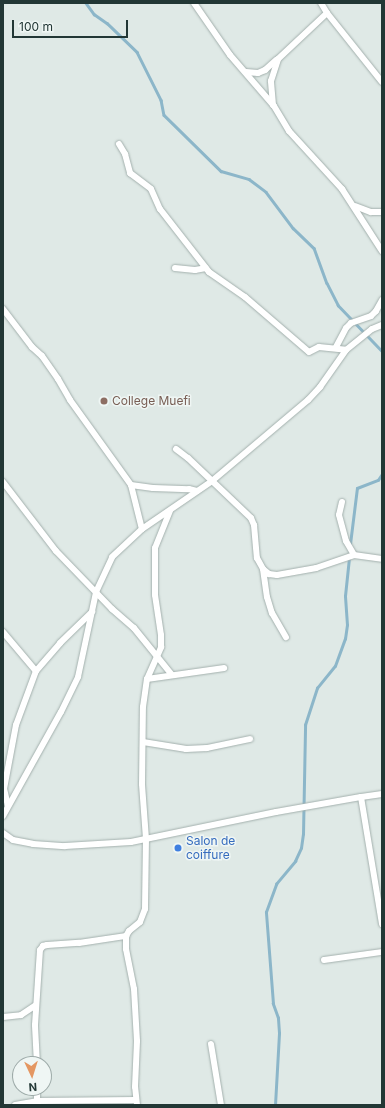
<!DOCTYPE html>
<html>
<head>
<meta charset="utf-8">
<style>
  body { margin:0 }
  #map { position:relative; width:385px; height:1108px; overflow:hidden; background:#dfe9e6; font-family:Inter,sans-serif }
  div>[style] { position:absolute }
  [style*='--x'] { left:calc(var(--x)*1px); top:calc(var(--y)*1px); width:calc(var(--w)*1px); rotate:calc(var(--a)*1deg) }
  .stream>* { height:2.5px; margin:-1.25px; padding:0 1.25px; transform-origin:1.25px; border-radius:1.25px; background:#8cb6c9 }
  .roads { filter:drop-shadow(0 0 1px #a3b0ad) drop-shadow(0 0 1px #a3b0ad) }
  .minor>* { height:6px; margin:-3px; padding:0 3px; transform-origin:3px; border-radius:3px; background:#fff }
  .dots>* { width:11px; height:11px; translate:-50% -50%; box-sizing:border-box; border:2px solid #eff6f4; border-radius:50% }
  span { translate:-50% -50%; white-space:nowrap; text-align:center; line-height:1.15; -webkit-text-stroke:3px #eff6f4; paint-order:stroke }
  .education-label { font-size:12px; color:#785e54 }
  .left { translate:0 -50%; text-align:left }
  .shop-label { font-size:12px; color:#366cbe }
  .frame { position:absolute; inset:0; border:4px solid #223735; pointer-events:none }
  .north { position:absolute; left:12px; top:1056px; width:40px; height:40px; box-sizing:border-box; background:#eff6f4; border:1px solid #9daaa8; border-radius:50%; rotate:176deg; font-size:11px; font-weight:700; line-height:16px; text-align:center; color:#223735 }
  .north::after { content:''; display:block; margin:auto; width:14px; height:18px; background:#e49762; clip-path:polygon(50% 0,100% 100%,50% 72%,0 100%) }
  .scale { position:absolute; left:12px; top:20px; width:116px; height:18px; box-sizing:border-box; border:2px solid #223735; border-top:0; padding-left:5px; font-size:12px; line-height:14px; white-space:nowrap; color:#223735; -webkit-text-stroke:3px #eff6f4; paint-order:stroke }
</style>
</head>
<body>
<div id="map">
  <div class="stream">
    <div style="--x:86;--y:3;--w:14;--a:54"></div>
    <div style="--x:94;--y:14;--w:16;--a:35"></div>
    <div style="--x:107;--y:23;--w:42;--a:44"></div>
    <div style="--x:137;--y:52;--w:54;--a:63.4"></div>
    <div style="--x:161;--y:100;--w:15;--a:79"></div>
    <div style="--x:164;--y:115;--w:80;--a:44.5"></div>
    <div style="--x:221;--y:171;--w:29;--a:16"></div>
    <div style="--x:249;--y:179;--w:21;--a:37"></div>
    <div style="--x:266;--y:192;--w:45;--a:53.1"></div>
    <div style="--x:293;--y:228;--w:29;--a:44"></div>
    <div style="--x:314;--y:248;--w:37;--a:70"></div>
    <div style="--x:327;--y:283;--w:25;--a:63"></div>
    <div style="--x:338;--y:305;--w:64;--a:46.3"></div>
    <div style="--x:350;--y:544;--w:56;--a:-82.9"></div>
    <div style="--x:357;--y:488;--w:22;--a:-21"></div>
    <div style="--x:378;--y:480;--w:7;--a:-56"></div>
    <div style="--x:275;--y:1105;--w:72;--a:-86.8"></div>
    <div style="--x:279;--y:1033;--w:15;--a:-94"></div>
    <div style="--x:278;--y:1018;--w:15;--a:-110"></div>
    <div style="--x:273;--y:1004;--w:92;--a:-94.4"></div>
    <div style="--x:266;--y:912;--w:30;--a:-70"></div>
    <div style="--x:276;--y:884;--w:30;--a:-50"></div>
    <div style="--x:295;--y:861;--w:14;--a:-65"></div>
    <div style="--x:301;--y:848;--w:14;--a:-82"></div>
    <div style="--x:303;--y:834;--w:109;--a:-88.9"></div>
    <div style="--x:305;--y:725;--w:39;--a:-72"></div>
    <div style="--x:317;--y:688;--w:28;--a:-51"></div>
    <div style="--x:335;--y:666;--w:29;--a:-70"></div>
    <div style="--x:345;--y:639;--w:14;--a:-82"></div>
    <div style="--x:347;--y:625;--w:29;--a:-94"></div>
    <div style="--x:345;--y:596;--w:39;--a:-84"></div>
  </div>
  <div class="roads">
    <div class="minor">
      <div style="--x:194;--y:3;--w:63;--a:55.3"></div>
      <div style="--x:230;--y:55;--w:67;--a:49.2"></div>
      <div style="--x:274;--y:106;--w:29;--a:59"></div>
      <div style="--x:289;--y:131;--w:79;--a:47.6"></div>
      <div style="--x:342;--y:189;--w:74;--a:57.2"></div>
      <div style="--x:321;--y:3;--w:12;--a:59"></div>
      <div style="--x:327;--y:13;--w:88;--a:51.4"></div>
      <div style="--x:246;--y:72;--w:12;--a:5"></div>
      <div style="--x:258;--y:73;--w:8;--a:-23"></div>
      <div style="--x:265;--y:70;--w:15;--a:-42"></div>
      <div style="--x:273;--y:105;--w:24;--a:-95"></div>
      <div style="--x:271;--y:81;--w:23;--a:-72"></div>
      <div style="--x:278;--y:59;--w:67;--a:-43.2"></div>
      <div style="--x:119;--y:144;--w:12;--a:59"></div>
      <div style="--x:125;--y:154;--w:20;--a:75"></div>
      <div style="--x:130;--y:173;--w:26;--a:37"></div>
      <div style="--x:151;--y:189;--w:22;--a:66"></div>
      <div style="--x:160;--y:209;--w:80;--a:52.1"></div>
      <div style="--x:209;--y:272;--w:44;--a:34.8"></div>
      <div style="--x:245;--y:297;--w:84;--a:40.7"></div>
      <div style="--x:309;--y:352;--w:11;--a:-27"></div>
      <div style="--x:319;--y:347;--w:27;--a:6"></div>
      <div style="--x:355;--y:206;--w:17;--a:21"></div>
      <div style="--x:371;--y:212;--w:11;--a:0"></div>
      <div style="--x:175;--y:268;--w:20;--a:6"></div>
      <div style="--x:195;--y:270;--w:11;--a:-10"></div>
      <div style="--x:3;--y:309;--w:48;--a:52.7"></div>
      <div style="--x:32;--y:347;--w:13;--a:42"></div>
      <div style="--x:42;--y:356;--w:28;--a:55"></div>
      <div style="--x:58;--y:379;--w:24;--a:60"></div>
      <div style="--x:70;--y:400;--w:105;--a:54.3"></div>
      <div style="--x:131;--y:485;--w:22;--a:8"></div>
      <div style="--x:153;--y:488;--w:36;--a:2"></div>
      <div style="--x:189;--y:489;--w:8;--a:14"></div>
      <div style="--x:336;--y:347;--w:21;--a:-62"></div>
      <div style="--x:346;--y:328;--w:7;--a:-45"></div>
      <div style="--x:351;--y:323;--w:21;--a:-19"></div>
      <div style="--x:371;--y:316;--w:7;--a:-45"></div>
      <div style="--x:376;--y:311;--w:13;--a:-61"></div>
      <div style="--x:176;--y:449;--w:15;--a:37"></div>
      <div style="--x:188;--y:458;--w:87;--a:43.6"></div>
      <div style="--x:251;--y:518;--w:8;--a:67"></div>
      <div style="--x:254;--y:525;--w:33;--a:85"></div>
      <div style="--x:257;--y:558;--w:13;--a:61"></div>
      <div style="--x:263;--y:569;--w:8;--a:40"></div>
      <div style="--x:269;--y:574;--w:8;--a:7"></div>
      <div style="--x:277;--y:575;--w:40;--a:-10"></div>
      <div style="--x:316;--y:568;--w:40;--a:-18.9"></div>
      <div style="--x:354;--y:555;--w:28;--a:8"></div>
      <div style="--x:3;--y:482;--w:87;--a:52.5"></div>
      <div style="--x:56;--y:551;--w:81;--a:46"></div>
      <div style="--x:112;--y:609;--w:29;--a:41"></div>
      <div style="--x:134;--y:628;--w:60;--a:51"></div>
      <div style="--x:131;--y:485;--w:45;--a:76"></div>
      <div style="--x:342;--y:502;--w:13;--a:103"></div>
      <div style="--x:339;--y:515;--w:27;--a:75"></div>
      <div style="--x:346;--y:541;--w:16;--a:60"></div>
      <div style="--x:263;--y:569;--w:28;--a:82"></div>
      <div style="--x:267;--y:597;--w:17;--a:73"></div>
      <div style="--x:272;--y:613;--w:28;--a:60"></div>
      <div style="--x:3;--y:632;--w:51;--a:49.8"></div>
      <div style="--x:147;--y:679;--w:78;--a:-8.1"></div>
      <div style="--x:143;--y:742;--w:44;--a:9.2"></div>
      <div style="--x:186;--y:749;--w:21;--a:-3"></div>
      <div style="--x:207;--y:748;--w:44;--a:-11.8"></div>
      <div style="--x:382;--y:794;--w:21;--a:172"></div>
      <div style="--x:361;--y:797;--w:129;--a:80.6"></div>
      <div style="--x:8;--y:806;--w:17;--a:-103"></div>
      <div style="--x:4;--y:789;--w:65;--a:-79.4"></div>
      <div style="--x:16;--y:725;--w:58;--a:-69.7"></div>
      <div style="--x:36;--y:671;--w:37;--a:-49"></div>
      <div style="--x:60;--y:643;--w:45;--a:-44.1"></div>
      <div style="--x:3;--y:816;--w:119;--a:-60.9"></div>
      <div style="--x:61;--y:712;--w:39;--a:-64"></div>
      <div style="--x:78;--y:677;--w:87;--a:-78"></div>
      <div style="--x:96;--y:592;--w:38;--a:-65"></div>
      <div style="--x:112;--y:557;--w:41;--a:-43"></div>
      <div style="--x:142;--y:529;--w:85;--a:-34.4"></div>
      <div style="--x:212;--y:481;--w:126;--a:-40.2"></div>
      <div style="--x:308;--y:400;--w:18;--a:-47"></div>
      <div style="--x:320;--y:387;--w:45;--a:-54.9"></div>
      <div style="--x:346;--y:350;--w:33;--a:-39"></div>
      <div style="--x:372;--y:329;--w:11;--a:-22"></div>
      <div style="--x:3;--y:833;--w:12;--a:35"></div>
      <div style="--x:13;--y:840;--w:20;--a:11"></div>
      <div style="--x:33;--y:844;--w:32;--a:4"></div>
      <div style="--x:65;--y:846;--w:66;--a:-3.5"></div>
      <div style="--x:131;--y:842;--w:148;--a:-11.7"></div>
      <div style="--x:276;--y:812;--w:86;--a:-10"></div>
      <div style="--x:324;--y:960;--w:59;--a:-7.9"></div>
      <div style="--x:3;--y:1017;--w:18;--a:-6"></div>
      <div style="--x:21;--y:1015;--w:18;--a:-34"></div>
      <div style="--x:211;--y:1044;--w:62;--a:80.7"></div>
      <div style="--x:37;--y:1064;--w:39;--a:-93"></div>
      <div style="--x:35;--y:1025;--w:75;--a:-86.2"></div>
      <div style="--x:40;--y:950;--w:5;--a:-53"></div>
      <div style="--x:43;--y:946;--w:4;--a:-14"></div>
      <div style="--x:47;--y:945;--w:32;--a:-4"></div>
      <div style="--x:79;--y:943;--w:48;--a:-8.5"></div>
      <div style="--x:37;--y:1088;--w:13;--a:90"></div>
      <div style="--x:15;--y:1105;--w:22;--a:-10"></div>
      <div style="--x:37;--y:1101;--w:99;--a:-0.6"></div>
      <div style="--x:137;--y:1105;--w:18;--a:-96"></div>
      <div style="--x:135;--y:1087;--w:46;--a:-87.5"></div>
      <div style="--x:137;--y:1041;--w:52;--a:-93.3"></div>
      <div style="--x:134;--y:989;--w:41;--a:-101.3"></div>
      <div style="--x:126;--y:949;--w:13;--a:-90"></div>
      <div style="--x:126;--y:936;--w:6;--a:-59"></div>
      <div style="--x:129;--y:931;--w:14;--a:-39"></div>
      <div style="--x:140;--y:922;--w:14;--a:-69"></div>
      <div style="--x:145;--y:909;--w:70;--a:-89.2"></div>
      <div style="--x:146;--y:839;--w:55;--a:-94.2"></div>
      <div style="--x:142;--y:784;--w:77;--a:-89.3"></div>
      <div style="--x:143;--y:707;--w:28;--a:-82"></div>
      <div style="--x:147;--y:679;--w:35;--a:-66"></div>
      <div style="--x:161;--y:647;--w:12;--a:-90"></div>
      <div style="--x:161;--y:635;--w:40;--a:-98.5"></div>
      <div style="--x:155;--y:595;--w:47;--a:-90"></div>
      <div style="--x:155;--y:548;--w:40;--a:-68"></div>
    </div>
  </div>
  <div class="dots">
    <div style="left:104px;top:401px;background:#8d6e63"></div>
    <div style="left:178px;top:848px;background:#3f7fe0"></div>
  </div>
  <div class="education-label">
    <span class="left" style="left:112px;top:401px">College Muefi</span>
  </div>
  <div class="shop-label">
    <span class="left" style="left:186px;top:848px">Salon de<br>coiffure</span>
  </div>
  <div class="frame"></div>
  <div class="north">N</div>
  <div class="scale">100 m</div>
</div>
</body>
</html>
